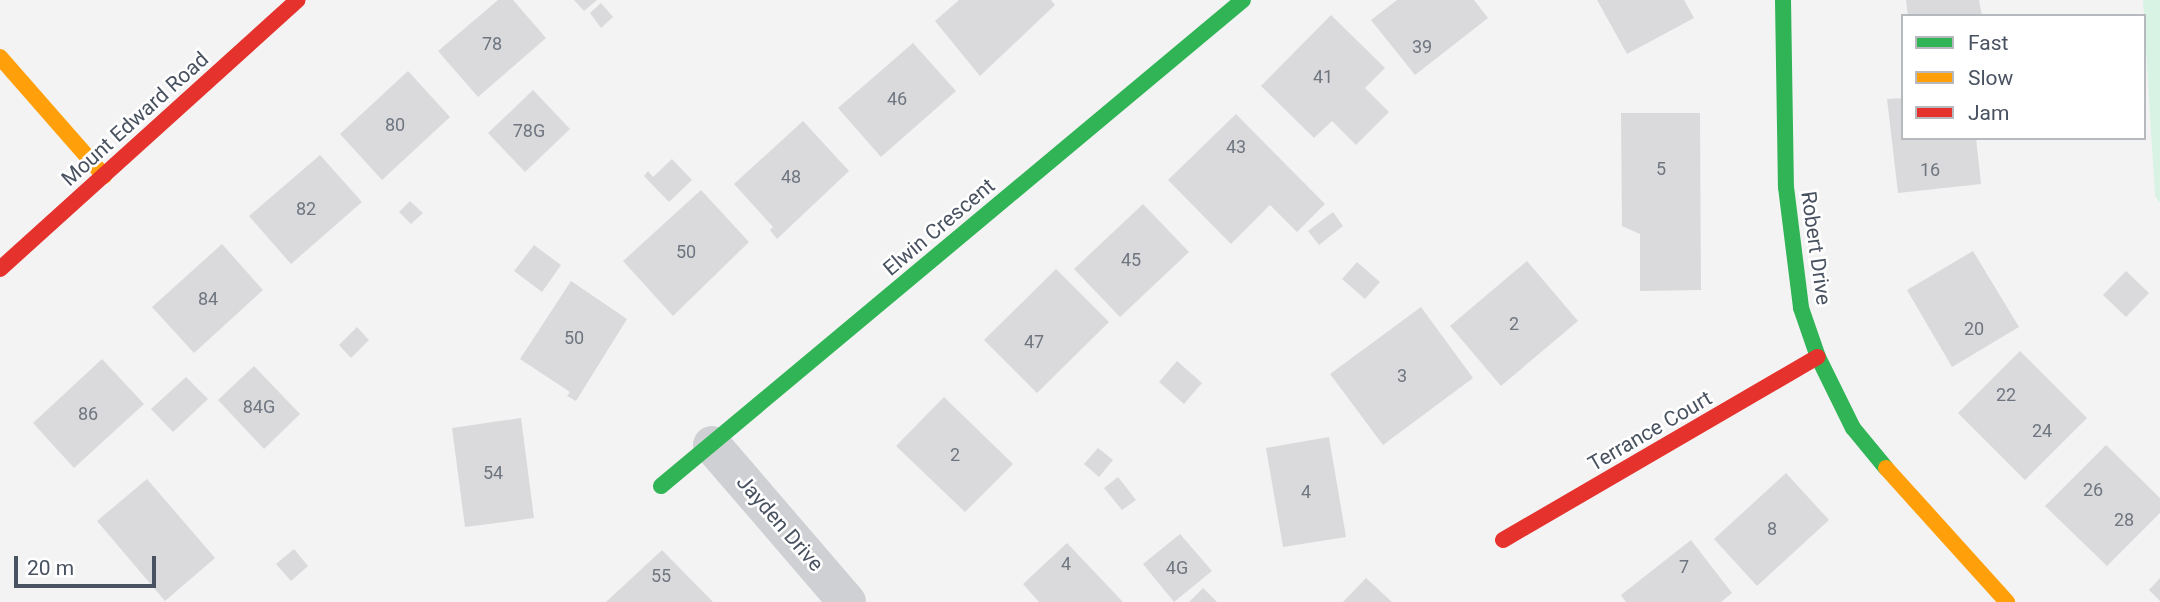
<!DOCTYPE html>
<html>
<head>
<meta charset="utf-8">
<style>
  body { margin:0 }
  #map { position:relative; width:2160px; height:602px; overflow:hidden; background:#f3f3f3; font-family:Roboto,sans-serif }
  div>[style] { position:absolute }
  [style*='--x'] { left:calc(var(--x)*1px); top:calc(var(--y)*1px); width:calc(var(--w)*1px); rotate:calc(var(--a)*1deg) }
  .green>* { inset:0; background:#d8f2e4 }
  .building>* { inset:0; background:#dadadc }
  .street>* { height:38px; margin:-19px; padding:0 19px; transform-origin:19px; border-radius:19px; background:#ced0d3 }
  .fast>* { height:16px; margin:-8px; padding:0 8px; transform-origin:8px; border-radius:8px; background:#30b455 }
  .slow>* { height:16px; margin:-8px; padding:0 8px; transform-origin:8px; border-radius:8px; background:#ff9f0a }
  .jam>* { height:16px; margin:-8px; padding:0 8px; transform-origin:8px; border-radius:8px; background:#e5322d }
  span { translate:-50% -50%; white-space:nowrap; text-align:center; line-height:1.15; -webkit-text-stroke:5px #fff; paint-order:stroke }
  .number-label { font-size:18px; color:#6f7680 }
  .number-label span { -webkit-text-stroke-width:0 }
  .street-label { font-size:21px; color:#495260 }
  .legend { position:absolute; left:1901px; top:14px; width:245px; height:126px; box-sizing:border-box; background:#fff; border:2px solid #b6babf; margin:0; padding:9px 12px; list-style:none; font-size:21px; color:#495260 }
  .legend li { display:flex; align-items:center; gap:14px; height:35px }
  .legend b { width:35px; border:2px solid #b6babf }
  .scale { position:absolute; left:14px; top:556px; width:142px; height:32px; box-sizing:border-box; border:4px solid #495260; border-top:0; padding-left:9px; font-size:21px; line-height:24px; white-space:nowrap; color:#495260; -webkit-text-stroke:5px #fff; paint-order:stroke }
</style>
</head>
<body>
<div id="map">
  <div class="green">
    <div style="clip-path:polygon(2143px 0,2160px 0,2160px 203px,2155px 196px)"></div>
  </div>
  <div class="building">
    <div style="clip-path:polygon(498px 0,513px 0,546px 38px,478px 97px,438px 51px)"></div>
    <div style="clip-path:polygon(574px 0,597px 0,584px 11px)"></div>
    <div style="clip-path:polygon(959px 0,1051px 0,1055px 5px,980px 76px,935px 21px)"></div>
    <div style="clip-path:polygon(1397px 0,1474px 0,1488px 18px,1415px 75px,1371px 20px)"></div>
    <div style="clip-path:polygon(1597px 0,1684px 0,1694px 18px,1627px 54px)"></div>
    <div style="clip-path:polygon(1906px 0,1979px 0,1982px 16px,1908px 16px)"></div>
    <div style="clip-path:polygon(601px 3px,613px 17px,601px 28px,590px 13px)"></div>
    <div style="clip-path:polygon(1331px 15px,1385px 68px,1365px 88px,1389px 112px,1356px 145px,1332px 121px,1314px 138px,1261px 86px)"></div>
    <div style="clip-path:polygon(913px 43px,956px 91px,881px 157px,838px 108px)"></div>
    <div style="clip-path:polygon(408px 71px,450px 117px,382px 180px,340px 134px)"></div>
    <div style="clip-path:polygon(533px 90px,570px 129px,525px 172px,488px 133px)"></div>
    <div style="clip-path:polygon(1903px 98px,1903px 138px,1976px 138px,1981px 184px,1898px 193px,1887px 99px)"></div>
    <div style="clip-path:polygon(1621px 113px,1700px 113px,1701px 290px,1640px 291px,1640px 234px,1622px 226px)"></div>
    <div style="clip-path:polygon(1236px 114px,1325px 204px,1297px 232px,1270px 205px,1231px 244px,1168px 180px)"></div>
    <div style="clip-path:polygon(803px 121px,849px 171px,777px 239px,770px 230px,773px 227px,734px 184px)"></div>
    <div style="clip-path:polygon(320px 155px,362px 202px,291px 264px,249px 216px)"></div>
    <div style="clip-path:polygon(672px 159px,692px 180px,669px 202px,644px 176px,648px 171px,653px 177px)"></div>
    <div style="clip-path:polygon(701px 190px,749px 242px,673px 316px,623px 261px)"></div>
    <div style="clip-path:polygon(410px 201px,423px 213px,411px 224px,399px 212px)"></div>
    <div style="clip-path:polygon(1143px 204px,1189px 252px,1120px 317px,1074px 269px)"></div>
    <div style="clip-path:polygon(1333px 212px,1343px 226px,1319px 245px,1308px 231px)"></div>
    <div style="clip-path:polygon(222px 244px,263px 290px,194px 353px,152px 307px)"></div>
    <div style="clip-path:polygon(534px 245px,561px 265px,542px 292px,514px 271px)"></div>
    <div style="clip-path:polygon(1973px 251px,2019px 327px,1952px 367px,1907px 290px)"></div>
    <div style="clip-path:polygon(1527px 261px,1578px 321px,1501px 386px,1450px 326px)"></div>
    <div style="clip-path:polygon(1357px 262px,1380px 282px,1365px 299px,1342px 279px)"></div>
    <div style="clip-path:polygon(1056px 269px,1109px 322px,1037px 393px,984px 340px)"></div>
    <div style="clip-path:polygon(2126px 271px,2149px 293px,2126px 317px,2103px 295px)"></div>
    <div style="clip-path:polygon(571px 281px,627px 319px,576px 401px,567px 396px,570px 392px,520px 359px)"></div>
    <div style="clip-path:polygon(1421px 307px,1473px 378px,1383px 445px,1330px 374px)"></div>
    <div style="clip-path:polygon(357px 327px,369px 340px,351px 358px,339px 345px)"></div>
    <div style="clip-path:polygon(2020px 351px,2087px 418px,2025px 480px,1958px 413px)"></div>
    <div style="clip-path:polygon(102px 359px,144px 404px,74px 468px,33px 423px)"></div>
    <div style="clip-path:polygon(1177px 361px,1202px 383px,1184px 404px,1159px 382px)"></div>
    <div style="clip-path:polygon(254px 366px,300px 414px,264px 449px,218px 400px)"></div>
    <div style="clip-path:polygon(186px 377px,208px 399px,173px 432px,151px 409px)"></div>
    <div style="clip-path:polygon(944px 397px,1013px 464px,965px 512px,896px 446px)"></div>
    <div style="clip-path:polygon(521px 418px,534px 518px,465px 527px,452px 428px)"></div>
    <div style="clip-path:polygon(1329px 437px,1346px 537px,1283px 547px,1266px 448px)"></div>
    <div style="clip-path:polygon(2106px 445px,2160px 498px,2160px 513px,2107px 566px,2045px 506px)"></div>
    <div style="clip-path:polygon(1098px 448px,1113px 460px,1099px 477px,1084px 464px)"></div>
    <div style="clip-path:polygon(1786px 473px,1829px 520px,1757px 586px,1714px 539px)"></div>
    <div style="clip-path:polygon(1118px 477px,1136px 500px,1122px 510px,1104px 488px)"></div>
    <div style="clip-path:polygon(147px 479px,215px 558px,165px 601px,97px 521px)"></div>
    <div style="clip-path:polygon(1180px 534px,1212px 571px,1174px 602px,1143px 564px)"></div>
    <div style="clip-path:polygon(1691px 540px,1732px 593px,1721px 602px,1626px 602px,1621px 595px)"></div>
    <div style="clip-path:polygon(1067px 543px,1123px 602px,1039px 602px,1023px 584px)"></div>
    <div style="clip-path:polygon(294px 549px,308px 566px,291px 581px,276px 564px)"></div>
    <div style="clip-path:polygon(662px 550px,713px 602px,606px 602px)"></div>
    <div style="clip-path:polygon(1366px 578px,1392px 602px,1343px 602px)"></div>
    <div style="clip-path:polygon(2160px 578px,2160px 601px,2149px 590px)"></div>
    <div style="clip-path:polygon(1203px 588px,1217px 602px,1189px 602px)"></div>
  </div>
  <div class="street">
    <div style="--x:712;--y:445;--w:207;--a:49.3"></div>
  </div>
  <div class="fast">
    <div style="--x:1783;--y:0;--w:187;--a:89.1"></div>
    <div style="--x:1786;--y:187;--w:122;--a:82.9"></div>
    <div style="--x:1801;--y:308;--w:52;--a:70.9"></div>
    <div style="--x:1818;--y:357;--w:79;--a:63.8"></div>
    <div style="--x:1853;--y:428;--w:52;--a:50.5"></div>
    <div style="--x:661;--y:486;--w:758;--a:-39.86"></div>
  </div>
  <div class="slow">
    <div style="--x:0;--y:57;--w:158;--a:48.8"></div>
    <div style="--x:1886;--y:468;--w:181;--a:47.9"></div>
  </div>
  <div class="jam">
    <div style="--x:0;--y:269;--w:401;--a:-42.1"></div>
    <div style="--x:1503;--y:540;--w:364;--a:-30.2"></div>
  </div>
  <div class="number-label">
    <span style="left:492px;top:44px">78</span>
    <span style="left:1422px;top:47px">39</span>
    <span style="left:1323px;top:77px">41</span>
    <span style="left:897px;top:99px">46</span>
    <span style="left:395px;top:125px">80</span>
    <span style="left:529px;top:131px">78G</span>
    <span style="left:1236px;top:147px">43</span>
    <span style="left:1661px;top:169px">5</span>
    <span style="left:1930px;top:170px">16</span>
    <span style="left:791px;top:177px">48</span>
    <span style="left:306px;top:209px">82</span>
    <span style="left:686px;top:252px">50</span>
    <span style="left:1131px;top:260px">45</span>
    <span style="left:208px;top:299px">84</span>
    <span style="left:1514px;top:324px">2</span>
    <span style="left:1974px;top:329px">20</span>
    <span style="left:574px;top:338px">50</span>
    <span style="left:1034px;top:342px">47</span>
    <span style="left:1402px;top:376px">3</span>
    <span style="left:2006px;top:395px">22</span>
    <span style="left:259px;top:407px">84G</span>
    <span style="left:88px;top:414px">86</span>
    <span style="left:2042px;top:431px">24</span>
    <span style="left:955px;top:455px">2</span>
    <span style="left:493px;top:473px">54</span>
    <span style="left:2093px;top:490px">26</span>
    <span style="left:1306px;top:492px">4</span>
    <span style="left:2124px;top:520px">28</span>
    <span style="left:1772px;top:529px">8</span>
    <span style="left:1066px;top:564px">4</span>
    <span style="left:1684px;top:567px">7</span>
    <span style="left:1177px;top:568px">4G</span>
    <span style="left:661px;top:576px">55</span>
  </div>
  <div class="street-label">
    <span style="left:135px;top:119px;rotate:-42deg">Mount Edward Road</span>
    <span style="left:939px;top:227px;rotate:-40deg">Elwin Crescent</span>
    <span style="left:1816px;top:248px;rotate:82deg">Robert Drive</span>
    <span style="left:1650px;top:431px;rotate:-30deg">Terrance Court</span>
    <span style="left:780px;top:523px;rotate:49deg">Jayden Drive</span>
  </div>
  <ul class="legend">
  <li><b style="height:9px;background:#30b455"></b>Fast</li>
  <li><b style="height:9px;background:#ff9f0a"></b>Slow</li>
  <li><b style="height:9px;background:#e5322d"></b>Jam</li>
  </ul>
  <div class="scale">20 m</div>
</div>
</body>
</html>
